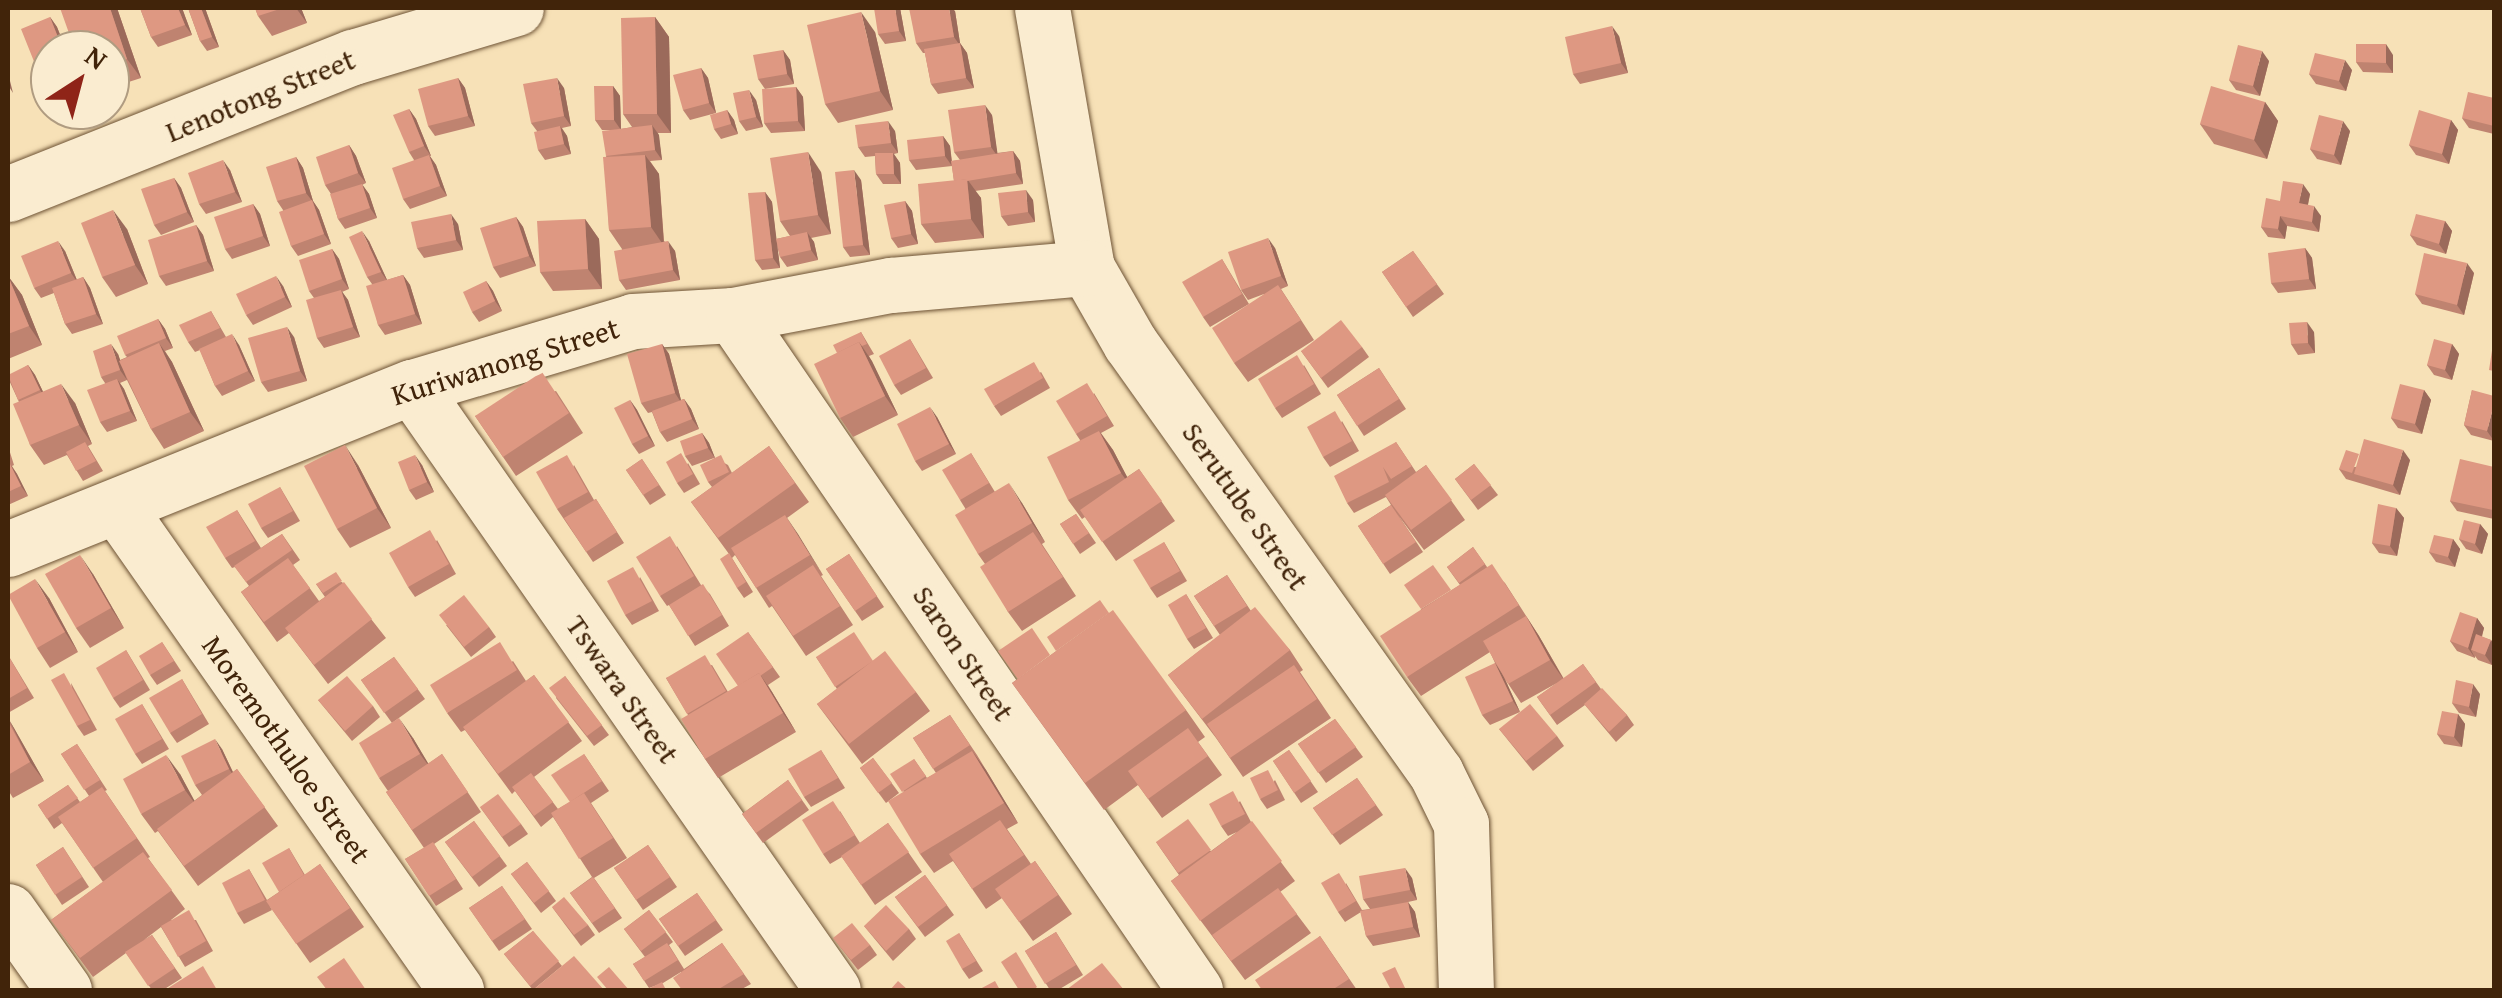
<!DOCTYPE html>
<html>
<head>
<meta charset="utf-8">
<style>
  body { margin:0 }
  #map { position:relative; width:2502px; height:998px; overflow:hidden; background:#f7e1b7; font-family:"Gentium Book Plus",serif }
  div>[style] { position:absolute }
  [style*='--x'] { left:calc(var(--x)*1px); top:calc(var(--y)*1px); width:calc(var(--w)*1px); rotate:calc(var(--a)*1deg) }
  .roads { filter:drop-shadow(0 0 2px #6e5335) drop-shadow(0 0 2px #6e5335) }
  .minor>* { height:55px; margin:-27.5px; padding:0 27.5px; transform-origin:27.5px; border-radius:27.5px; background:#faecd0 }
  .wall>* { inset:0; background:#bf8370 }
  .shaded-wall>* { inset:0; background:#9b6a5b }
  .building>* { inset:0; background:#de9882 }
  span { translate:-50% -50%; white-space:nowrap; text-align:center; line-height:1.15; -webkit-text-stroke:10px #faecd0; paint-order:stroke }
  .street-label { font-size:30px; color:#41240a }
  .frame { position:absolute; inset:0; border:10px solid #41240a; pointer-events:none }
  .north { position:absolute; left:30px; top:30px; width:100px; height:100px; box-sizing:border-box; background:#faecd0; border:2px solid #b09c81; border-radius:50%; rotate:36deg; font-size:28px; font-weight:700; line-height:40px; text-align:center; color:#41240a }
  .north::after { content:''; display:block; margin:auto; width:35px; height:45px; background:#8f2418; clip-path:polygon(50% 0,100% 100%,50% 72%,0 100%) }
</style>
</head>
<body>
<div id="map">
  <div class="roads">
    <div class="minor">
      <div style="--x:1042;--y:8;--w:264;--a:80.2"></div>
      <div style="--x:1087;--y:268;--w:86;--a:60.2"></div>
      <div style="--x:1130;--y:343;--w:528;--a:54.56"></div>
      <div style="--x:1436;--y:773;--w:57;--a:63.9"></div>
      <div style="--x:1461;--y:824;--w:166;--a:88.3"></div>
      <div style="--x:8;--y:194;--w:371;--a:-21.7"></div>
      <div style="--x:353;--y:57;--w:170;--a:-16.7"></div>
      <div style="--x:733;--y:315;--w:818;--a:55.61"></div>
      <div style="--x:412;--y:387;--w:735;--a:55.08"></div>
      <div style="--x:118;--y:508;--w:589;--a:54.96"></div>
      <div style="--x:8;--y:549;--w:435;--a:-21.9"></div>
      <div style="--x:412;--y:387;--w:231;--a:-16.6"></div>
      <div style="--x:633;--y:321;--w:100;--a:-3.4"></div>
      <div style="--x:733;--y:315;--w:161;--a:-10.8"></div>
      <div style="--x:891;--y:285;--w:197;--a:-5"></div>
      <div style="--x:8;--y:911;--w:97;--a:54.7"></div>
    </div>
  </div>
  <div class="wall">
    <div style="clip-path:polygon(60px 8px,117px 8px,141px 78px,110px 88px,110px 50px)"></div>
    <div style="clip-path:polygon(140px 8px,182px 8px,192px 35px,158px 47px,151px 37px)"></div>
    <div style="clip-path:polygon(188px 8px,205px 8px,219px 47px,207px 51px,200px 41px)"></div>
    <div style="clip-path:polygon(255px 8px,301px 8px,307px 23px,272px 36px,258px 16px)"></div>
    <div style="clip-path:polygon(900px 8px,906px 41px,885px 44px,878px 34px)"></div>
    <div style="clip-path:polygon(955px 11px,960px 43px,967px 53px,974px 88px,938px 94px,931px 84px,925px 53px,923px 53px,916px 43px)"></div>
    <div style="clip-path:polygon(50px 17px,57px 27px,66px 50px,50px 50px,50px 83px,46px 84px,39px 74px)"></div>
    <div style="clip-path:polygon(655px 17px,669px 37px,671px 133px,658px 133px,662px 160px,650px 161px,659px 174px,664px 241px,675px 251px,680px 280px,626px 290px,619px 280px,622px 249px,609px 230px,606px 157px,613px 130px,602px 130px,595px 120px,613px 86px,620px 96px,621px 129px,632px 127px,623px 114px)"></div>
    <div style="clip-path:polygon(875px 32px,893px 110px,838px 123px,825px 104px)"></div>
    <div style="clip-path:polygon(1619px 36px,1628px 73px,1580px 84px,1573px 74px)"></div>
    <div style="clip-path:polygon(783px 50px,790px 60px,794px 84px,765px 89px,758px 79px)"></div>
    <div style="clip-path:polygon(2393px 55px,2393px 73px,2363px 72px,2356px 62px)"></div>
    <div style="clip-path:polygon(2269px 61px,2260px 96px,2236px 90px,2229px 80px)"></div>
    <div style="clip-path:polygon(701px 68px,708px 78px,716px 113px,690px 120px,683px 110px)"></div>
    <div style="clip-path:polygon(2352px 70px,2346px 91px,2316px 84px,2309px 74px)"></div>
    <div style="clip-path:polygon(458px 78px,465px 88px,475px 126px,435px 136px,428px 126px)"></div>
    <div style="clip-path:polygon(796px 87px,803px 97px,805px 131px,771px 133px,764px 123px)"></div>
    <div style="clip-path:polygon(564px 88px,571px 126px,562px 128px,567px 136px,571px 154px,545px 160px,538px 150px,537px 131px,531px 123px)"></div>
    <div style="clip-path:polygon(2494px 98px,2494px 134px,2469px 128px,2462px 118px)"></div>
    <div style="clip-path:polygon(756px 100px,763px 127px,746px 131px,739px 121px)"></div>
    <div style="clip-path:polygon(2265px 102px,2278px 121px,2267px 159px,2214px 144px,2200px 124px)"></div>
    <div style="clip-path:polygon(409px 109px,416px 119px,431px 156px,430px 156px,436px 165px,447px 196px,410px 209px,403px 199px,414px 160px,409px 152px)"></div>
    <div style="clip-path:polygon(727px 110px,734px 120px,738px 134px,721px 139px,714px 129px)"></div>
    <div style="clip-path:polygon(992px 115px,997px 153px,1013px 151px,1020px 161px,1023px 184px,975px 191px,981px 198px,984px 238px,935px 243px,921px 224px,954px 181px,952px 166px,916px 170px,909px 160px,943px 136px,950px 146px,952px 161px,960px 160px,954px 152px)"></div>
    <div style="clip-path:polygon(2451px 120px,2458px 130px,2449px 164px,2416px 155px,2409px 145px)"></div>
    <div style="clip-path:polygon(895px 131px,898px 153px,894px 154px,900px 163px,901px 184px,883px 184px,876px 174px,875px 156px,865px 157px,858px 147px)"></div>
    <div style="clip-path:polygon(2350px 131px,2341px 165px,2317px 159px,2310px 149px)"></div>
    <div style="clip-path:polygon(349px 145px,356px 156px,366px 183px,362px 185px,369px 194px,377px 218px,345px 229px,338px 219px,331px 194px,325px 185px)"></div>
    <div style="clip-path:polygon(296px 157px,303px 168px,313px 201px,319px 210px,331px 244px,298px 256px,291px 246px,283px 210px,277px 201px)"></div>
    <div style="clip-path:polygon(230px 170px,242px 202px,206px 214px,199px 204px)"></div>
    <div style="clip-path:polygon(821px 172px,831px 234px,811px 238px,814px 242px,818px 260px,787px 267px,780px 257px,777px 245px,780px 268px,762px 270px,755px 260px,765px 192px,772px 202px,776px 239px,790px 236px,780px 221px)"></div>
    <div style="clip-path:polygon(174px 178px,181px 188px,194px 222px,161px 235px,154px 225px)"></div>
    <div style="clip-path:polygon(861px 180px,870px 255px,850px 257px,843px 247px)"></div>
    <div style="clip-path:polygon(2310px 194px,2308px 205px,2321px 216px,2319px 232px,2287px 226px,2285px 239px,2268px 237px,2261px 227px,2280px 201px)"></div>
    <div style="clip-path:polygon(1033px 200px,1035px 222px,1008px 226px,1001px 216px)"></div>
    <div style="clip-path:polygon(905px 201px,912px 211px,918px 244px,898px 248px,891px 238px)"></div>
    <div style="clip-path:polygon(253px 204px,260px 214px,270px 246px,232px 259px,225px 249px)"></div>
    <div style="clip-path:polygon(516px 217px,523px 227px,536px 266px,500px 278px,493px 267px)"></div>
    <div style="clip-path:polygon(585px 219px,599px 239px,602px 289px,553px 291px,540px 272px)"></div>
    <div style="clip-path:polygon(2445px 221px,2452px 231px,2446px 254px,2417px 245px,2410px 235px)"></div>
    <div style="clip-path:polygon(458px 224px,463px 250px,424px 258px,417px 248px)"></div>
    <div style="clip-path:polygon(196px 225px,203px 235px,214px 271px,166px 286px,159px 276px)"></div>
    <div style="clip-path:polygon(127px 229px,148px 284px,116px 297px,102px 277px)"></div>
    <div style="clip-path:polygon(369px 241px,387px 280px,403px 275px,410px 285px,422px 324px,385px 335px,378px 325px,372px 284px,367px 277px)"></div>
    <div style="clip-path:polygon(1275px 248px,1288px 286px,1281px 289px,1314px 340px,1248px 382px,1234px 363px,1264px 294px,1248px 300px,1241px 290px)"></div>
    <div style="clip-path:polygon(2305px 248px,2312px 258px,2316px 289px,2278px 293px,2271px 283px)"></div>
    <div style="clip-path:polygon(332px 249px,339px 259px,349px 289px,342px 292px,348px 300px,360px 337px,324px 348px,317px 338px,314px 298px,309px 291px)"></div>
    <div style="clip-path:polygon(65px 251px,77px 280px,83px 277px,90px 288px,103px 324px,72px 334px,65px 324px,54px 293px,41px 298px,34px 288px)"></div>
    <div style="clip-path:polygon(1413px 251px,1444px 294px,1413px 317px,1382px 272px)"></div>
    <div style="clip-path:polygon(1222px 259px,1249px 304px,1210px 327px,1203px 317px)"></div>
    <div style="clip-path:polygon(2474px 273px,2464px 315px,2422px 304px,2415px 294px)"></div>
    <div style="clip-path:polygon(8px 276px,22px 295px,42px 345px,8px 359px)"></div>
    <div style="clip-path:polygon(486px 281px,493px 291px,502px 311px,479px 322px,472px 312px)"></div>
    <div style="clip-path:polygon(283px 286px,292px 307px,253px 325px,246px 315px)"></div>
    <div style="clip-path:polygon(211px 311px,226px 337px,239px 345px,255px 381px,222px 396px,215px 386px,200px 350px,195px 352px,188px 342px)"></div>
    <div style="clip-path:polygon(158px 319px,165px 329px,173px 348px,165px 351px,172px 362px,204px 431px,164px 449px,151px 429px,127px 380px,120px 383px,124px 389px,137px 421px,107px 432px,100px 422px,105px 383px,101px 377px,118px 354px,120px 360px,127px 357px,125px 355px)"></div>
    <div style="clip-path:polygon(861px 332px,874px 354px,869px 356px,898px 415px,853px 437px,840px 418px,837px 353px)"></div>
    <div style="clip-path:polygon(2314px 332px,2315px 353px,2298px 355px,2291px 344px)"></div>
    <div style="clip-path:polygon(294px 337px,307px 381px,268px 392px,261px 382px)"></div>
    <div style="clip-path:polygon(910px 339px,933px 378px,901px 395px,894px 385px)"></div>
    <div style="clip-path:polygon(662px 344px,669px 354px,681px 400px,684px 399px,691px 409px,699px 429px,667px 442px,660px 432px,652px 412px,648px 413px,641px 403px)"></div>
    <div style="clip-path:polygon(2452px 344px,2459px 354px,2452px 380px,2434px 375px,2427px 365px)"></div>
    <div style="clip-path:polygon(1362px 347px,1369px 357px,1328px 388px,1301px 351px)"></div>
    <div style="clip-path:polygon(28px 365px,35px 375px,43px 392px,75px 403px,92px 444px,88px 446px,103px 471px,83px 481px,67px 455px,44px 465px,30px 445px,19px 402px,8px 378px)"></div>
    <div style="clip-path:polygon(1304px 365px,1321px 394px,1282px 418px,1275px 408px)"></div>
    <div style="clip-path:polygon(1379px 368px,1406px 409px,1364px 436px,1337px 395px)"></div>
    <div style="clip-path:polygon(1041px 372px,1050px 388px,1001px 416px,994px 406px)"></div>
    <div style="clip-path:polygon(2424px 390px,2431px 400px,2422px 434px,2398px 428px,2391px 418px)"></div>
    <div style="clip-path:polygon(2472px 390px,2494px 441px,2471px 435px,2464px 425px)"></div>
    <div style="clip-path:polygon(556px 391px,583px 433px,516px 476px,475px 416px)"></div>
    <div style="clip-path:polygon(1094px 393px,1114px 426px,1101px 433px,1113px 450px,1127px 477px,1139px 469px,1175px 521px,1116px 561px,1085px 517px,1082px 519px,1068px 500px,1080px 440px,1076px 434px)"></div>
    <div style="clip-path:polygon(630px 400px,637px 410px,655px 446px,639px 454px,632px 444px)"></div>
    <div style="clip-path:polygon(937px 417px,956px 454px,922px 471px,915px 461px)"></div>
    <div style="clip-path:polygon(1342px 421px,1359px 451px,1330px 467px,1323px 457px)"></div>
    <div style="clip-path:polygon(702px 433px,709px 443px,715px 458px,728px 465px,732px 473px,769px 446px,809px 502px,787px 518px,823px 575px,821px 576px,853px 625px,806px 656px,772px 606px,769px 608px,735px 555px,732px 558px,753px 592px,744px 598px,737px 588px,729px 554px,691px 502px,712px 487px,708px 482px,714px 458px,692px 466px,685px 456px)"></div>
    <div style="clip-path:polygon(1396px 442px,1416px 472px,1426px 465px,1465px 520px,1424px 550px,1398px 515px,1423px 552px,1390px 574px,1358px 526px,1391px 505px,1386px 497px,1354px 513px,1347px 503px)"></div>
    <div style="clip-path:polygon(8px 446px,14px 465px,12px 466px,17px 474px,28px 496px,8px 505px)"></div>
    <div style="clip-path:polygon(971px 453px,995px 492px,1022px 503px,1045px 542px,1042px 544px,1076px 596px,1022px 631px,1008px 612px,985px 564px,978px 554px,965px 508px,960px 500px)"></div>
    <div style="clip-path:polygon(642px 459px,666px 495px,650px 505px,626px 470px)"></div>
    <div style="clip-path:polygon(2410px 460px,2400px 495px,2346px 479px,2339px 469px)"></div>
    <div style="clip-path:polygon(688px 463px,700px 484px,684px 493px,677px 483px)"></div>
    <div style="clip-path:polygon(1474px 464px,1498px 495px,1478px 510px,1455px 479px)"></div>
    <div style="clip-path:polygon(358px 465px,391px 528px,350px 548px,337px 529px)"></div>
    <div style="clip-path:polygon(422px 465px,434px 492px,416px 500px,409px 490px)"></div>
    <div style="clip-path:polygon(574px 465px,594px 500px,596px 499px,624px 543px,593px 562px,557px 509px)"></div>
    <div style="clip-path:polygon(2494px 467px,2494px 519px,2457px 511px,2450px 501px)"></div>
    <div style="clip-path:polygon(280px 487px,300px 521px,268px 538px,261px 528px)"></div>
    <div style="clip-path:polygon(2396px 508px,2404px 518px,2397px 556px,2379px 553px,2372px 543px)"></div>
    <div style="clip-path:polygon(237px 510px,261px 548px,282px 534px,300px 560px,293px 565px,319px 601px,325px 597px,316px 584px,342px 582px,386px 638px,328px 684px,289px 633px,277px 642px,241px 592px,249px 586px,235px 567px,232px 568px,225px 558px)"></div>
    <div style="clip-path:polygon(1076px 514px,1096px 543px,1080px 554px,1060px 524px)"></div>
    <div style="clip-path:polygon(2480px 524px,2488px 534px,2482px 554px,2466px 549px,2459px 539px)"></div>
    <div style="clip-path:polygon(2453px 539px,2460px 549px,2455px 567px,2436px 562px,2429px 552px)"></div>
    <div style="clip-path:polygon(437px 540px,456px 574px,415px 597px,408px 587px)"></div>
    <div style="clip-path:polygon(1164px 542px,1187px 581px,1157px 598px,1150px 588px)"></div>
    <div style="clip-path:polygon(677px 546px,701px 585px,710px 594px,729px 626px,695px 646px,669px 605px,667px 606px,660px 596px)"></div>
    <div style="clip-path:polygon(1473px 547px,1487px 567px,1505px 583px,1539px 636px,1564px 679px,1583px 664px,1601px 689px,1627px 715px,1634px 725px,1616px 742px,1585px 705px,1557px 725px,1537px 697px,1557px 683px,1521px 703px,1505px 679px,1520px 712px,1490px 725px,1482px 715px,1495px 663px,1490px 652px,1421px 696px,1407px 677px,1421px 609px,1460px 585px,1447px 567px)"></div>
    <div style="clip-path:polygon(849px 554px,884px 607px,862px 621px,826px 569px)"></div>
    <div style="clip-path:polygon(93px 574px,124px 628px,90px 648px,76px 628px)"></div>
    <div style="clip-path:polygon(1227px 575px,1251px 611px,1290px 650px,1303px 670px,1300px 672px,1331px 718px,1243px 777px,1216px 738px,1168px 675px,1220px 635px,1194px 596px)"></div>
    <div style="clip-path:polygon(640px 577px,659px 611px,632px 625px,625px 615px)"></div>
    <div style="clip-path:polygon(1186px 594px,1213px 638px,1194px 649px,1187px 639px)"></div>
    <div style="clip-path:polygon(49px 598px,78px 652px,50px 668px,37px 648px)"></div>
    <div style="clip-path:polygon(1109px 613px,1186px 710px,1205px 737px,1198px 742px,1222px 775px,1162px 818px,1138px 785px,1104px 810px,1012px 683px)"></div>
    <div style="clip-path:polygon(2477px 618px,2484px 628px,2482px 637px,2491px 640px,2494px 645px,2494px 659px,2492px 665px,2478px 660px,2475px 656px,2475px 658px,2457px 651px,2450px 641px)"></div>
    <div style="clip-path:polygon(446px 625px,489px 627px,496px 637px,471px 657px)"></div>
    <div style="clip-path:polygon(748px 632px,780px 677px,768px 685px,796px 732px,718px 778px,705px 759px,688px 715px,666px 678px,712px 665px,728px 692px,738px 686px)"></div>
    <div style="clip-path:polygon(162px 642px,181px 671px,157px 685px,150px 675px)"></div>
    <div style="clip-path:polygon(126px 650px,150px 690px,120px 708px,113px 698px)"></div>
    <div style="clip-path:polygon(8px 655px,34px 698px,8px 713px)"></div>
    <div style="clip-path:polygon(394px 657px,425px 699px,392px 723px,361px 680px)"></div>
    <div style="clip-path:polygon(816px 657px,873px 661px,916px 692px,930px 711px,862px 764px,817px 704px,837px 689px)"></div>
    <div style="clip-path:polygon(513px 661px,526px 681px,534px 675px,582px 741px,534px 777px,558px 809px,570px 802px,584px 754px,609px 791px,591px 803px,627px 858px,594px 878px,622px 918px,599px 933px,570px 893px,592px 877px,553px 817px,541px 827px,515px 791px,512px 794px,465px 730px,461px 732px,447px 713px)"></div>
    <div style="clip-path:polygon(565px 676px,609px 735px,594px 746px,556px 698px)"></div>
    <div style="clip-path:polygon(182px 679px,209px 724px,177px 743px,170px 733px)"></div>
    <div style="clip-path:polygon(71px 683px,97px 730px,84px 736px,77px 726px)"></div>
    <div style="clip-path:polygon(2480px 694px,2476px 717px,2459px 713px,2452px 703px)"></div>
    <div style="clip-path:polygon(318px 700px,373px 706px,380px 717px,352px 741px)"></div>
    <div style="clip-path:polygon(142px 704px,169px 749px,142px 764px,135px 754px)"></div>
    <div style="clip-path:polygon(2458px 714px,2465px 724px,2462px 747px,2444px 744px,2437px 734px)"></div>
    <div style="clip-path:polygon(950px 715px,977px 755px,1018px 823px,1007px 829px,1031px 864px,1035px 861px,1072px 914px,1033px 941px,1002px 898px,986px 909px,953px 861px,934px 873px,920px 854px,903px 793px,914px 759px,927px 778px,936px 773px,913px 738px)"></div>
    <div style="clip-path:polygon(8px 718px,44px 781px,13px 798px,8px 790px)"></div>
    <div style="clip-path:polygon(1335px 719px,1363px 757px,1326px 783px,1298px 744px)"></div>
    <div style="clip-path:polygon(1499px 729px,1557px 736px,1564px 746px,1533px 771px)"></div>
    <div style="clip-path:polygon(413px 738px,428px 764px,442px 754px,481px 812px,434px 844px,463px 889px,436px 906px,405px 859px,424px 848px,386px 792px,388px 791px,379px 778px)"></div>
    <div style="clip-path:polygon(77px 744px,107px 790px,105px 791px,150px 857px,148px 858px,185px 909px,171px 920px,196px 920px,213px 951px,185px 967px,161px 927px,144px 940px,152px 935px,182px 978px,163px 990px,152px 990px,126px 953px,93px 977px,51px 920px,103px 882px,62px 823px,54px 829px,38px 805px,68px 785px,80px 802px,89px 796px,61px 754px)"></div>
    <div style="clip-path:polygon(222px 749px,233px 772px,237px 769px,278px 826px,198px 886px,158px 831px,155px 833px,141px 814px,180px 774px,194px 801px,202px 795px,195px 785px)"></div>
    <div style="clip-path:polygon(821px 750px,845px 788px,811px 807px,804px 797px)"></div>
    <div style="clip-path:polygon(1289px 750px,1318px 792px,1301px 803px,1273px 761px)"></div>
    <div style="clip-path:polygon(873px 758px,899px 793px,886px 803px,860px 768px)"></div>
    <div style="clip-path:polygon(1357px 778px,1383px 815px,1340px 845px,1313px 808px)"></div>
    <div style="clip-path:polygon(788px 780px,809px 810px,763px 843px,742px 814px)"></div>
    <div style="clip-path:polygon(1275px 780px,1285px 800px,1267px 809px,1260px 799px)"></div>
    <div style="clip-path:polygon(1240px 801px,1251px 822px,1295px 881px,1280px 892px,1311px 933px,1245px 980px,1171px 881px,1179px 875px,1156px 842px,1211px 851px,1237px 832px,1228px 836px,1221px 826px)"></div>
    <div style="clip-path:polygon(480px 807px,521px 824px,528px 834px,509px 847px)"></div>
    <div style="clip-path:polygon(840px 811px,860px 843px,888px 823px,922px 872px,875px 905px,842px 857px,830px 864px,823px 854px)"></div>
    <div style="clip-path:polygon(474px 821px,507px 866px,479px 887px,445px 842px)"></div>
    <div style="clip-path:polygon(648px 845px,677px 887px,643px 910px,614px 868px)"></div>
    <div style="clip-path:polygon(63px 847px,89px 887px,62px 905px,36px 865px)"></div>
    <div style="clip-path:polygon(289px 848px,305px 875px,320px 864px,364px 927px,310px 963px,269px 905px,272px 910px,244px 924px,237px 913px,249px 869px,267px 900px,279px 892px)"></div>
    <div style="clip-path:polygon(527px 862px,556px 901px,541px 913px,511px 874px)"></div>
    <div style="clip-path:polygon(925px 875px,954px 915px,925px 937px,895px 897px)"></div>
    <div style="clip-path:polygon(1412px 878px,1417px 900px,1408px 902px,1415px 912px,1420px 937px,1373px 946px,1366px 936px,1361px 912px,1345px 922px,1338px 912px,1346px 883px,1362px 910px,1370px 909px,1363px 899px)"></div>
    <div style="clip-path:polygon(502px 886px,532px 929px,499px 951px,469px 908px)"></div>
    <div style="clip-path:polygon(697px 893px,723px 930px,685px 956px,659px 919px)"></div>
    <div style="clip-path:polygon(552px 907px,588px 925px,595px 935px,581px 946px)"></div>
    <div style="clip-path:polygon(649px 910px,673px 942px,669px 945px,684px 969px,722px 943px,751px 984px,740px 990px,682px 990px,681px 972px,663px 983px,649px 988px,633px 964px,645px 957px,624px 929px)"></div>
    <div style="clip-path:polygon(864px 926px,909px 929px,916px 939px,893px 961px)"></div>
    <div style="clip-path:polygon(533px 931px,562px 966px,533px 990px,504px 954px)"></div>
    <div style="clip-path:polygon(1056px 932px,1083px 975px,1058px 990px,1050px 990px,1025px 951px)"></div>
    <div style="clip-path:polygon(959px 933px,983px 971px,969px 979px,962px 969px)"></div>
    <div style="clip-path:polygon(1320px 936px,1357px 990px,1262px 990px)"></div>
    <div style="clip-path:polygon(833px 938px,870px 945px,877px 955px,858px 970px)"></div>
  </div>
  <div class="shaded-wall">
    <div style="clip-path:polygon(110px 8px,117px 8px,141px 78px,127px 59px)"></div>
    <div style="clip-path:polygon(178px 8px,182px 8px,192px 35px,185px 25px)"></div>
    <div style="clip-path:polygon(201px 8px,205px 8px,219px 47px,212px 37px)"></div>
    <div style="clip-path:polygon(296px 8px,301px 8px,307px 23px)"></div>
    <div style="clip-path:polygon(895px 8px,900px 8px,906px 41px,899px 31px)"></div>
    <div style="clip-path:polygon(949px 8px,952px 8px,955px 11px,960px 43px,967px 53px,974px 88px,966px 78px,961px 47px,954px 37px)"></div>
    <div style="clip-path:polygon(861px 12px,875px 32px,893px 110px,880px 91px)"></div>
    <div style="clip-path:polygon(50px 17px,57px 27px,66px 50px,63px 50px)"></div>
    <div style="clip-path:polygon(655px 17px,669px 37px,671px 133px,657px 114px)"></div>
    <div style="clip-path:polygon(1612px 26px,1619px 36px,1628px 73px,1621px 63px)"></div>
    <div style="clip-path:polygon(2386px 44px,2393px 55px,2393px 73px,2386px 63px)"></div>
    <div style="clip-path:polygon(783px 50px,790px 60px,794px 84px,787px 74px)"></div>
    <div style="clip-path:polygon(2262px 51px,2269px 61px,2260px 96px,2253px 86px)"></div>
    <div style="clip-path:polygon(2345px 60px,2352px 70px,2346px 91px,2339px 81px)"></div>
    <div style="clip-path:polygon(701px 68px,708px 78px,716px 113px,709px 103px)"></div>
    <div style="clip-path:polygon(8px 73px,13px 93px,8px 85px)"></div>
    <div style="clip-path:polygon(458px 78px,465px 88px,475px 126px,468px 116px)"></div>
    <div style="clip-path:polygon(557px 78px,564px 88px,571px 126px,564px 116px)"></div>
    <div style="clip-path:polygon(613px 86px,620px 96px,621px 130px,614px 120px)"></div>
    <div style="clip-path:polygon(796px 87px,803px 97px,805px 131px,798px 121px)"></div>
    <div style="clip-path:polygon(749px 90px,756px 100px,763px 127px,756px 117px)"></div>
    <div style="clip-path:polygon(2265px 102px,2278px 121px,2267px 159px,2254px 140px)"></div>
    <div style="clip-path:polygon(985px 105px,992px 115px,998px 157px,991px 147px)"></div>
    <div style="clip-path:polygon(409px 109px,416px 119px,431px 156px,424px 146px)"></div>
    <div style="clip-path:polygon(727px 110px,734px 120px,738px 134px,731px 124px)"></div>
    <div style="clip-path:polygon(2451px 120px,2458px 130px,2449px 164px,2442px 154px)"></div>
    <div style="clip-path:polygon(888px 121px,895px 131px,898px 153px,891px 143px)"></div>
    <div style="clip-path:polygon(2343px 121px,2350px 131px,2341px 165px,2334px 155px)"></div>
    <div style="clip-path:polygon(652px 125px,659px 135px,662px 160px,655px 150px)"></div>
    <div style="clip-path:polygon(560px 126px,567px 136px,571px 154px,564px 144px)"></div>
    <div style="clip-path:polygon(943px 136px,950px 146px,952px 166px,945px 156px)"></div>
    <div style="clip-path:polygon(349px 145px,356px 156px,366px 183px,358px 173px)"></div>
    <div style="clip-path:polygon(1013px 151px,1020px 161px,1023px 184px,1016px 173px)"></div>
    <div style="clip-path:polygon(808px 152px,821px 172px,831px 234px,818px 215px)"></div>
    <div style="clip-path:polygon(893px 153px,900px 163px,901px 184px,894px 174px)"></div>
    <div style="clip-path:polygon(429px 155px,436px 165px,447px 196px,440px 186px)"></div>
    <div style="clip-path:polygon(645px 155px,659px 174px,664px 246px,651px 227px)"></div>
    <div style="clip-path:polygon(296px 157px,303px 168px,313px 201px,319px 210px,331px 244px,324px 234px,313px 202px,306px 193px)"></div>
    <div style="clip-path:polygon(223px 160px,230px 170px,242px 202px,235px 192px)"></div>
    <div style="clip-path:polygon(854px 170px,861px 180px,870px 255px,863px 245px)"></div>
    <div style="clip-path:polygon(174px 178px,181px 188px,194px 222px,187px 212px)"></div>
    <div style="clip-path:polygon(967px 179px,981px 198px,984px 238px,971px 219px)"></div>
    <div style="clip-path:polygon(362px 184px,369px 194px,377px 218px,370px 208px)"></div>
    <div style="clip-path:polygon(2303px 184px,2310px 194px,2306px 213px,2299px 203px)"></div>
    <div style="clip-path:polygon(1026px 190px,1033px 200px,1035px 222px,1028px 212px)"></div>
    <div style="clip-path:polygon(765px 192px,772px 202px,780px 268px,773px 258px)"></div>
    <div style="clip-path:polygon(905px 201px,912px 211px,918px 244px,911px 234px)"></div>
    <div style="clip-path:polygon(253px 204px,260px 214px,270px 246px,263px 236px)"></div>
    <div style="clip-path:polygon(2314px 206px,2321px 216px,2319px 232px,2312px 222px)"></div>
    <div style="clip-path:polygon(113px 210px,127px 229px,148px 284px,135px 265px)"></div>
    <div style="clip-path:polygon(451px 214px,458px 224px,463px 250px,456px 240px)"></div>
    <div style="clip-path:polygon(2280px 216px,2287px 226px,2285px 239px,2278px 229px)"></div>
    <div style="clip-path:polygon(516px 217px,523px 227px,536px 266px,529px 256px)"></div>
    <div style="clip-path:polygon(585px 219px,599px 239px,602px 289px,588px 269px)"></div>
    <div style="clip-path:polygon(2445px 221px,2452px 231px,2446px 254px,2439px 244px)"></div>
    <div style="clip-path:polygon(196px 225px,203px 235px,214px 271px,207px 261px)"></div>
    <div style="clip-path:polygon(362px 231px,369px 241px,388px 282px,381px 272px)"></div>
    <div style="clip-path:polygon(807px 232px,814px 242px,818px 260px,811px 250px)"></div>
    <div style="clip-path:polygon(1268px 238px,1275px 248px,1288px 286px,1281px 276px)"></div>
    <div style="clip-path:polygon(58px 241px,65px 251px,78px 283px,71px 273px)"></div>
    <div style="clip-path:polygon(668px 241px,675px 251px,680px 280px,673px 270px)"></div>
    <div style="clip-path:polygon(2305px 248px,2312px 258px,2316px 289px,2309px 279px)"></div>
    <div style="clip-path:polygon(332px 249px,339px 259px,349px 289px,342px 279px)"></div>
    <div style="clip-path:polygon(2467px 263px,2474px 273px,2464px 315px,2457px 305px)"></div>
    <div style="clip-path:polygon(403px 275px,410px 285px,422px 324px,415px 314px)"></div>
    <div style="clip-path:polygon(8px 276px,22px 295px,42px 345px,29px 326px)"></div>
    <div style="clip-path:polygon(276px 276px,283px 286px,292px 307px,285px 297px)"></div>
    <div style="clip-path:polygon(83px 277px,90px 288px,103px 324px,96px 314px)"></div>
    <div style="clip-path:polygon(486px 281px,493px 291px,502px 311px,495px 301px)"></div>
    <div style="clip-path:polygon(341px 290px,348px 300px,360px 337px,353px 327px)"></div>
    <div style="clip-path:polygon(158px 319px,165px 329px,173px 348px,166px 338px)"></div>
    <div style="clip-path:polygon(2307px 322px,2314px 332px,2315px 353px,2308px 343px)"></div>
    <div style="clip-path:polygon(287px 327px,294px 337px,307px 381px,300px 371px)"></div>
    <div style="clip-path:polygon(232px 334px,239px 345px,255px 381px,248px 371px)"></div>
    <div style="clip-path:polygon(859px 342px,872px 361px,898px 415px,885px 396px)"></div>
    <div style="clip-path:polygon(159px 343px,172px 362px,204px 431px,190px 412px)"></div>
    <div style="clip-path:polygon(111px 344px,118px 354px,127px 380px,120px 370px)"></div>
    <div style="clip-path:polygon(662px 344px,669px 354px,682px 404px,675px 393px)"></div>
    <div style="clip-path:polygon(2452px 344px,2459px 354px,2452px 380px,2445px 370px)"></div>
    <div style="clip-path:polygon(28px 365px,35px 375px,47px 400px,40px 390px)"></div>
    <div style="clip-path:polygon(117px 379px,124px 389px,137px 421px,130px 411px)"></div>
    <div style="clip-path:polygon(61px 384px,75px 403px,92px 444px,79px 425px)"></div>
    <div style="clip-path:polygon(2424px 390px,2431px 400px,2422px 434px,2415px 424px)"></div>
    <div style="clip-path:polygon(684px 399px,691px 409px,699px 429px,692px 419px)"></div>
    <div style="clip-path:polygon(630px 400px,637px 410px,655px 446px,648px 436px)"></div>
    <div style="clip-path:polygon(2494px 404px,2494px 441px,2487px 431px)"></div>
    <div style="clip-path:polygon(930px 407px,937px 417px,956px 454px,949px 444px)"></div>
    <div style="clip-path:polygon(1099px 431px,1113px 450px,1135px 492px,1121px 473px)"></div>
    <div style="clip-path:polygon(702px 433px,709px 443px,715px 458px,708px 448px)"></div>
    <div style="clip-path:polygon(345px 445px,358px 465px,391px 528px,377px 508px)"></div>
    <div style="clip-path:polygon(2403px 450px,2410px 460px,2400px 495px,2393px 485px)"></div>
    <div style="clip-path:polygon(415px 455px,422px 465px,434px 492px,427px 482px)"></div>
    <div style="clip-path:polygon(10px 464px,17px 474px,28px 496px,21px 486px)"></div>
    <div style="clip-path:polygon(1009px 483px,1022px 503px,1045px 542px,1032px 523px)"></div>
    <div style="clip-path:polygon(2396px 508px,2404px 518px,2397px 556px,2390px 546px)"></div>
    <div style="clip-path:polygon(785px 515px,798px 534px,823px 575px,810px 555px)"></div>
    <div style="clip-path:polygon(2480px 524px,2488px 534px,2482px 554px,2475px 544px)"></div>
    <div style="clip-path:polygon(2453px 539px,2460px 549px,2455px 567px,2448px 557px)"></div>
    <div style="clip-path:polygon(80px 555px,93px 574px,124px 628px,111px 608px)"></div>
    <div style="clip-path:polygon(35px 579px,49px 598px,78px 652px,65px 632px)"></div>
    <div style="clip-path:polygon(1526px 616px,1539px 636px,1564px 680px,1550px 660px)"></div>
    <div style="clip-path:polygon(2477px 618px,2484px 628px,2477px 652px,2471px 650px,2475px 658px,2468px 648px)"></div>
    <div style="clip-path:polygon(2491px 640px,2494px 645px,2494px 659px,2492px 665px,2485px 655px)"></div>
    <div style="clip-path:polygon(1495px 663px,1502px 673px,1520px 712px,1513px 701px)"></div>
    <div style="clip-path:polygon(759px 673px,772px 692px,796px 732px,783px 713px)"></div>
    <div style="clip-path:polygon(2473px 684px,2480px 694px,2476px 717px,2469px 707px)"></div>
    <div style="clip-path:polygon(2458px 714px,2465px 724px,2462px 747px,2454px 737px)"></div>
    <div style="clip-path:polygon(8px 718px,14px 728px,44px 781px,30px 762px)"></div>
    <div style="clip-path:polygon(399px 718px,413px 738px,434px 773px,420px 754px)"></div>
    <div style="clip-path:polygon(215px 739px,222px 749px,236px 779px,229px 769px)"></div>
    <div style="clip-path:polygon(972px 751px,986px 770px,1018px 823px,1004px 803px)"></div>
    <div style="clip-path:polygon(166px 755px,180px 774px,199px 809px,185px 790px)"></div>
    <div style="clip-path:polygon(1405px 868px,1412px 878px,1417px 900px,1410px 890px)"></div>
    <div style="clip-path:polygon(1408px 902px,1415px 912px,1420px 937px,1413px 927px)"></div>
  </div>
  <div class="building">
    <div style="clip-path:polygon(60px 8px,110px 8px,127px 59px,110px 64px,110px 50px,75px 50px)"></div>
    <div style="clip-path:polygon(140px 8px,178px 8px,185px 25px,151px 37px)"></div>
    <div style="clip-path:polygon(188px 8px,201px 8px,212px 37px,200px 41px)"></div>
    <div style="clip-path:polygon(255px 8px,283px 8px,258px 16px)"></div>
    <div style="clip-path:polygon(874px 8px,895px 8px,899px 31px,878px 34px)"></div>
    <div style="clip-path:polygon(909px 8px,949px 8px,954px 37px,916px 43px)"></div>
    <div style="clip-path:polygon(861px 12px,880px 91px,825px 104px,807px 25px)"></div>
    <div style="clip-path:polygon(50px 17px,63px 50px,50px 50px,50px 70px,39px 74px,21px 29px)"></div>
    <div style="clip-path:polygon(655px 17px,657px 114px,623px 114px,621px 18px)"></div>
    <div style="clip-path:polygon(1612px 26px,1621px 63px,1573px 74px,1565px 37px)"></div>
    <div style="clip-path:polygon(960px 43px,966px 78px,931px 84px,924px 49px)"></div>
    <div style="clip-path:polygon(2356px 44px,2386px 44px,2386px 63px,2356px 62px)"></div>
    <div style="clip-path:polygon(2238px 45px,2262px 51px,2253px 86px,2229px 80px)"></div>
    <div style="clip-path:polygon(783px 50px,787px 74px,758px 79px,753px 55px)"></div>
    <div style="clip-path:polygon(2315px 53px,2345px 60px,2339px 81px,2309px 74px)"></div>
    <div style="clip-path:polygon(701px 68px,709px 103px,683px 110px,673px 75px)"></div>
    <div style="clip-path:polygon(458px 78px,468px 116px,428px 126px,418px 89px)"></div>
    <div style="clip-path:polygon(557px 78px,564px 116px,531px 123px,523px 84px)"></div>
    <div style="clip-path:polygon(594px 86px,613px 86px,614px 120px,595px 120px)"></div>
    <div style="clip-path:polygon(2211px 86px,2265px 102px,2254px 140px,2200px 124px)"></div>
    <div style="clip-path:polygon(796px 87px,798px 121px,764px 123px,762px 89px)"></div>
    <div style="clip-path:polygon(749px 90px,756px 117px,739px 121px,733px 93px)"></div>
    <div style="clip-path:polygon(2468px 92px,2494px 98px,2494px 126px,2462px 118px)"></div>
    <div style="clip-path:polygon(985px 105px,991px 147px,954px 152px,948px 110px)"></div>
    <div style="clip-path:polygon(409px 109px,424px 146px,409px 152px,393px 115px)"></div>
    <div style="clip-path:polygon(727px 110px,731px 124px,714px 129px,710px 115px)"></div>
    <div style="clip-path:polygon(2419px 110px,2451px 120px,2442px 154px,2409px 145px)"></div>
    <div style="clip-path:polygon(2319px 115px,2343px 121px,2334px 155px,2310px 149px)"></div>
    <div style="clip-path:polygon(888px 121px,891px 143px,858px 147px,855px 125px)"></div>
    <div style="clip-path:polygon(652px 125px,655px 150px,606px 156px,602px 131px)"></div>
    <div style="clip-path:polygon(560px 126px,564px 144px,538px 150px,534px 132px)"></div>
    <div style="clip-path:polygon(943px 136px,945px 156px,909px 160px,907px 140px)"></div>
    <div style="clip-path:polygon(349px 145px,358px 173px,325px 185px,316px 157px)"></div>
    <div style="clip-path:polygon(1013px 151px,1016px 173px,967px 181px,967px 179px,954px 181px,951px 161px)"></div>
    <div style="clip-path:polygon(808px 152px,818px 215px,780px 221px,770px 158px)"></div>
    <div style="clip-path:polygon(875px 153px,893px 153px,894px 174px,876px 174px)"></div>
    <div style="clip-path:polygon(429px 155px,440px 186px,403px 199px,392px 168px)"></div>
    <div style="clip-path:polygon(645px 155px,651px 227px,609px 230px,603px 157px)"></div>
    <div style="clip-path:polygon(296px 157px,306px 193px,277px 201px,266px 167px)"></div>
    <div style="clip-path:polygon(223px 160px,235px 192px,199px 204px,188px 173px)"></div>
    <div style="clip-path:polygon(854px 170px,863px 245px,843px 247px,835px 172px)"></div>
    <div style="clip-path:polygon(174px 178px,187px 212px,154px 225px,141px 189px)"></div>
    <div style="clip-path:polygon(967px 179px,971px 219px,921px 224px,918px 184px)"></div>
    <div style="clip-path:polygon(2283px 181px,2303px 184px,2299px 203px,2314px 206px,2312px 222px,2280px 216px,2278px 229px,2261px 227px,2266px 198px,2280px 201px)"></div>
    <div style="clip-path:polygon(362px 184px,370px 208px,338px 219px,330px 194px)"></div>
    <div style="clip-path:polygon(1026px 190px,1028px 212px,1001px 216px,998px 193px)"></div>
    <div style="clip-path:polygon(765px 192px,773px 258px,755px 260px,748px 193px)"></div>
    <div style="clip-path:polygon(312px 200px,324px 234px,291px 246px,279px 212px)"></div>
    <div style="clip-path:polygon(905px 201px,911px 234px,891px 238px,884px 205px)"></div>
    <div style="clip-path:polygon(253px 204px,263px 236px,225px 249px,214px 217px)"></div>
    <div style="clip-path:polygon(113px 210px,135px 265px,102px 277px,81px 223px)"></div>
    <div style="clip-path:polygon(451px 214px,456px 240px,417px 248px,411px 222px)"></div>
    <div style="clip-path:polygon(2416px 214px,2445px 221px,2439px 244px,2410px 235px)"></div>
    <div style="clip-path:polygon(516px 217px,529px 256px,493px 267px,480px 228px)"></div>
    <div style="clip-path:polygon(585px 219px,588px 269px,540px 272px,537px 221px)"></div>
    <div style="clip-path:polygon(196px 225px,207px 261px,159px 276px,148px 240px)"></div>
    <div style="clip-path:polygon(362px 231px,381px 272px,367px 277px,349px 237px)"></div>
    <div style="clip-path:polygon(807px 232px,811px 250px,780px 257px,776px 239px)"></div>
    <div style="clip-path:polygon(1268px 238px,1281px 276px,1241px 290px,1228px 252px)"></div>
    <div style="clip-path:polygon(58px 241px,71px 273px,34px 288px,21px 256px)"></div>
    <div style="clip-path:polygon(668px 241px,673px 270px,619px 280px,614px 251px)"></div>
    <div style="clip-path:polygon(2305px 248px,2309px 279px,2271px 283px,2268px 253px)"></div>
    <div style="clip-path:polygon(332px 249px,342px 279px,309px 291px,299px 260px)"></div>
    <div style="clip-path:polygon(1413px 251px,1437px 284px,1406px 307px,1382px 272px)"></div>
    <div style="clip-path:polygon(2424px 253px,2467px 263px,2457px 305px,2415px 294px)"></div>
    <div style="clip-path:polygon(1222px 259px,1242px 294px,1203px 317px,1182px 282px)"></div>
    <div style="clip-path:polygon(403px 275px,415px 314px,378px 325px,366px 286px)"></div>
    <div style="clip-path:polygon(8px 276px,29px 326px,8px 334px)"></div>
    <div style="clip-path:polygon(276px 276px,285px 297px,246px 315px,236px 294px)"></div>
    <div style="clip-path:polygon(83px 277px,96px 314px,65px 324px,52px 288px)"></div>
    <div style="clip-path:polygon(486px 281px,495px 301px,472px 312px,463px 292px)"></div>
    <div style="clip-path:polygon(1278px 285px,1301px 320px,1234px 363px,1212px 328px)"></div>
    <div style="clip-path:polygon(341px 290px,353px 327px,317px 338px,306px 300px)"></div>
    <div style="clip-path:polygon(211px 311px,220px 328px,188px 342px,179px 325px)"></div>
    <div style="clip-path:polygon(158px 319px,166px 338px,125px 355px,117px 336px)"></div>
    <div style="clip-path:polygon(1341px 320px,1362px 347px,1321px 378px,1301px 351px)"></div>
    <div style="clip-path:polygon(2307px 322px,2308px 343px,2291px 344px,2289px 323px)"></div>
    <div style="clip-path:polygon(287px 327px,300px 371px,261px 382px,248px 338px)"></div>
    <div style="clip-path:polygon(861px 332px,867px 344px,862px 346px,859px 342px,837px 353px,833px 345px)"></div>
    <div style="clip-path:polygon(232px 334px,248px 371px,215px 386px,199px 349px)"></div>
    <div style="clip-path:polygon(910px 339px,926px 368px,894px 385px,879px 356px)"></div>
    <div style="clip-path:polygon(2434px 339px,2452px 344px,2445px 370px,2427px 365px)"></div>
    <div style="clip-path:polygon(859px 342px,885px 396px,840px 418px,814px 364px)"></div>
    <div style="clip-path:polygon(159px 343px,190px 412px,151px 429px,119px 361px)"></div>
    <div style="clip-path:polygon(111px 344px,120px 370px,101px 377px,93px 351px)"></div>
    <div style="clip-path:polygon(662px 344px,675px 393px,641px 403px,627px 354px)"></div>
    <div style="clip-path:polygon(2493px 344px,2494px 344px,2494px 371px,2489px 370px)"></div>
    <div style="clip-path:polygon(1297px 355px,1314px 384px,1275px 408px,1258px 379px)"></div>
    <div style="clip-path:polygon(1034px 362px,1043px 378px,994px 406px,984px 389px)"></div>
    <div style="clip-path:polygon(28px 365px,40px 390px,18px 400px,8px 375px)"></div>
    <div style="clip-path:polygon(1379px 368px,1399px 399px,1357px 426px,1337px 395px)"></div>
    <div style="clip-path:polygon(542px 372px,569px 413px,503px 457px,475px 416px)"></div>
    <div style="clip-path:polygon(117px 379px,130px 411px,100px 422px,87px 390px)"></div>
    <div style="clip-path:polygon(1087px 383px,1107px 416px,1076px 434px,1056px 401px)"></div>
    <div style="clip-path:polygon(61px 384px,79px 425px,30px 445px,13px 404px)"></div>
    <div style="clip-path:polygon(2400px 384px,2424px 390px,2415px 424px,2391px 418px)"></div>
    <div style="clip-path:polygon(2472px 390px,2494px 396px,2494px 404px,2487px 431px,2464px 425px)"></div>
    <div style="clip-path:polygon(684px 399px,692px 419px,660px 432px,652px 411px)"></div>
    <div style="clip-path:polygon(630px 400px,648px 436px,632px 444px,614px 408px)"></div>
    <div style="clip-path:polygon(930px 407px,949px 444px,915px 461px,897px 424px)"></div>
    <div style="clip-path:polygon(1335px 411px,1352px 441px,1323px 457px,1307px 427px)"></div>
    <div style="clip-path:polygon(1099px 431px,1121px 473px,1068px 500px,1047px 457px)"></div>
    <div style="clip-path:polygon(702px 433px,708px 448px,685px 456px,680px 441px)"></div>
    <div style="clip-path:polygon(2364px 439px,2403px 450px,2393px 485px,2354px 474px)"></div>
    <div style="clip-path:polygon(85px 442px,96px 461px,76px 471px,66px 452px)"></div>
    <div style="clip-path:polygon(1396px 442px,1412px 466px,1391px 479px,1383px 467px,1389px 482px,1347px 503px,1334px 476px)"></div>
    <div style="clip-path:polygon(345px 445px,377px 508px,337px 529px,304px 466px)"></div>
    <div style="clip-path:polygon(769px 446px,795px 483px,718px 538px,691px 502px)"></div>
    <div style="clip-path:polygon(2346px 450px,2359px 454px,2352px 473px,2339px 469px)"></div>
    <div style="clip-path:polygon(681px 453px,693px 474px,677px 483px,666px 462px)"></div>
    <div style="clip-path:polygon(971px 453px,989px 483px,960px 500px,942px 470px)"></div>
    <div style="clip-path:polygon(415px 455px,427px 482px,409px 490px,398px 462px)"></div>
    <div style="clip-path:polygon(567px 455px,588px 492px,557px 509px,536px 472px)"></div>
    <div style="clip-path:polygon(721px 455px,729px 472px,708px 482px,700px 465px)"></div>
    <div style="clip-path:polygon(642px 459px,659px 485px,643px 495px,626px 470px)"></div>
    <div style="clip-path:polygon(2460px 459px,2494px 467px,2494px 503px,2493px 510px,2450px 501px)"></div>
    <div style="clip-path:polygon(10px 464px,21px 486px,8px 492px,8px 465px)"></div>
    <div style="clip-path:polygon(1474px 464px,1491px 485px,1471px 500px,1455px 479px)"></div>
    <div style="clip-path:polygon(1426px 465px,1452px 500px,1411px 530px,1385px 495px)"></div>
    <div style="clip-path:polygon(1139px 469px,1162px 501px,1102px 542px,1080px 510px)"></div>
    <div style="clip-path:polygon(1009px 483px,1032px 523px,978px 554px,955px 515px)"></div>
    <div style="clip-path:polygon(280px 487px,293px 511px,261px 528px,248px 504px)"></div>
    <div style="clip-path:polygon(596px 499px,617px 532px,586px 552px,564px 518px)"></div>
    <div style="clip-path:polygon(2378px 504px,2396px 508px,2390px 546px,2372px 543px)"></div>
    <div style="clip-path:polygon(1391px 505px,1416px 542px,1383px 564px,1358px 526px)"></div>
    <div style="clip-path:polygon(237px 510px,255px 541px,225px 558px,206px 527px)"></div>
    <div style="clip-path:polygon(1076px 514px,1089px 533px,1073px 544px,1060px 524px)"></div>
    <div style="clip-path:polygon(785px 515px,810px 555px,756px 588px,731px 548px)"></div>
    <div style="clip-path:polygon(2464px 520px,2480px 524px,2475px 544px,2459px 539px)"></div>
    <div style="clip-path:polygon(430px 530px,449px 564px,408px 587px,389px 553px)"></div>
    <div style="clip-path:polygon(1033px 532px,1063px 577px,1008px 612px,980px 567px)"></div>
    <div style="clip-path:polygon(282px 534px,292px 550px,246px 582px,234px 566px)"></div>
    <div style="clip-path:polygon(2434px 535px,2453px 539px,2448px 557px,2429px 552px)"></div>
    <div style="clip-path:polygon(670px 536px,694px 576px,660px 596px,636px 557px)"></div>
    <div style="clip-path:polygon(1164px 542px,1180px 571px,1150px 588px,1133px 560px)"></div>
    <div style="clip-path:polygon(1473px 547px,1485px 564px,1459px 583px,1447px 567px)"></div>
    <div style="clip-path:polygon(729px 553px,746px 582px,737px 588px,720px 559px)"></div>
    <div style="clip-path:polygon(849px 554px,877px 596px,855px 611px,826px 569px)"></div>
    <div style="clip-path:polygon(80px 555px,111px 608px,76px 628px,45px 574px)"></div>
    <div style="clip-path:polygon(288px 558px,310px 588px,264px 622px,241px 592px)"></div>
    <div style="clip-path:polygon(1492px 564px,1519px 605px,1407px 677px,1380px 636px)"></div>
    <div style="clip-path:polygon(813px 565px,840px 606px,793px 636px,766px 596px)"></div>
    <div style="clip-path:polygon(1433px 565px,1451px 590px,1421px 609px,1404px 585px)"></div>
    <div style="clip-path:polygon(633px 567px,652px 601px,625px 615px,607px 581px)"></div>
    <div style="clip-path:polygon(336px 572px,342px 581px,323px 593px,316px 584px)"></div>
    <div style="clip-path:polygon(1227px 575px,1247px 606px,1214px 626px,1194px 596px)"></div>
    <div style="clip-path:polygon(35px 579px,65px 632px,37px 648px,8px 595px)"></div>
    <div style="clip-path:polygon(344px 582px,372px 619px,314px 665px,285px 628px)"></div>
    <div style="clip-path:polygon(703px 584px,722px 615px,688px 636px,669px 605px)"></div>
    <div style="clip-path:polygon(1186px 594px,1206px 628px,1187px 639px,1168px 605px)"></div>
    <div style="clip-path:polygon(464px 595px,489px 627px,464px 647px,439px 615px)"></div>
    <div style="clip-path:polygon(1100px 600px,1109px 613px,1056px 651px,1047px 637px)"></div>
    <div style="clip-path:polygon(1255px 607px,1290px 650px,1202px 719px,1168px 675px)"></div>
    <div style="clip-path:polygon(1113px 610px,1186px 710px,1085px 783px,1012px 683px)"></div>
    <div style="clip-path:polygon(2460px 612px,2477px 618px,2468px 648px,2450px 641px)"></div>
    <div style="clip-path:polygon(1526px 616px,1550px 660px,1508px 684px,1483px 641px)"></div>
    <div style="clip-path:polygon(1032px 628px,1050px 655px,1018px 679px,998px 651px)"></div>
    <div style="clip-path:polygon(748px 632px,773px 667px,760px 676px,759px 673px,738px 686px,716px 654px)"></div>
    <div style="clip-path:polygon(854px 632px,873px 661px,835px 687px,816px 657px)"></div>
    <div style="clip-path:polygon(2476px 634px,2491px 640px,2485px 655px,2471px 650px)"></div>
    <div style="clip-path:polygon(162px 642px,174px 661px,150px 675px,139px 656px)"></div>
    <div style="clip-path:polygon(500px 642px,517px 670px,447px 713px,430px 685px)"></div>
    <div style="clip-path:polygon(126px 650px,143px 680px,113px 698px,96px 668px)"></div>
    <div style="clip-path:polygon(885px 651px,916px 692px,849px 744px,817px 704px)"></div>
    <div style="clip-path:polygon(8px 655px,27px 688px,8px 699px)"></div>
    <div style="clip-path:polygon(705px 655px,726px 691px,687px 714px,666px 678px)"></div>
    <div style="clip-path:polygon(394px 657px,418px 689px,384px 713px,361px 680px)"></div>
    <div style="clip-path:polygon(1495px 663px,1513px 701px,1482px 715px,1465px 677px)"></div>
    <div style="clip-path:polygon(1583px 664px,1596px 682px,1550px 715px,1537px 697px)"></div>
    <div style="clip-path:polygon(1294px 665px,1317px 699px,1230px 758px,1207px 724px)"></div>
    <div style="clip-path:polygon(64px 673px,90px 720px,77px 726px,51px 680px)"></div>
    <div style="clip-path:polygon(759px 673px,783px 713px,705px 759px,681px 719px)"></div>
    <div style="clip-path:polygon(534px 675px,569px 722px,498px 774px,463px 727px)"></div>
    <div style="clip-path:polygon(347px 676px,373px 706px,345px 731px,318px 700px)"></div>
    <div style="clip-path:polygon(565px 676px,602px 725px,587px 736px,549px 688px)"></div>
    <div style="clip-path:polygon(182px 679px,202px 714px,170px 733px,149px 698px)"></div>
    <div style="clip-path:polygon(2456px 680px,2473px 684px,2469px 707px,2452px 703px)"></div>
    <div style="clip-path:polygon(1602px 688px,1627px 715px,1609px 732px,1584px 704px)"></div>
    <div style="clip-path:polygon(142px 704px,162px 739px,135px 754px,115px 719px)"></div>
    <div style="clip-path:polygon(1530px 704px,1557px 736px,1526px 761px,1499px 729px)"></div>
    <div style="clip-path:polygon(2442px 711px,2458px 714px,2454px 737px,2437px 734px)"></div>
    <div style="clip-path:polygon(950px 715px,970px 745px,933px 769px,913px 738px)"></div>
    <div style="clip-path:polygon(399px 718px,420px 754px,379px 778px,359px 743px)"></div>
    <div style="clip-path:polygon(1335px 719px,1356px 747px,1318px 773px,1298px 744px)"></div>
    <div style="clip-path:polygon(8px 721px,30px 762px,8px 775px)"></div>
    <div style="clip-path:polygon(1188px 728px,1208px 756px,1148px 799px,1128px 771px)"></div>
    <div style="clip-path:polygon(215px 739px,229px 769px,195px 785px,181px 756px)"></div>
    <div style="clip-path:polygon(77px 744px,100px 780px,84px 790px,61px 754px)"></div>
    <div style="clip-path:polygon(821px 750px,838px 778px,804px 797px,788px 769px)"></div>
    <div style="clip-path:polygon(1289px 750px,1311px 781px,1294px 793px,1273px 761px)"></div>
    <div style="clip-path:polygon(972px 751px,1004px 803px,920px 854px,888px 801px)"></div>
    <div style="clip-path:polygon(442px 754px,468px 792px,412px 830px,386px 792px)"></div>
    <div style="clip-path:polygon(584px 754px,602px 781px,570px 802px,551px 775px)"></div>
    <div style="clip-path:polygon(166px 755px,185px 790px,141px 814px,123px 779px)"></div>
    <div style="clip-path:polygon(873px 758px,892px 783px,878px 793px,860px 768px)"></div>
    <div style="clip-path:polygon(914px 759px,926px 776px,902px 792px,890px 774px)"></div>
    <div style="clip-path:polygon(237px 769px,265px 807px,184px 866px,157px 829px)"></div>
    <div style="clip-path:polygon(1268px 770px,1278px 790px,1260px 799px,1250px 778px)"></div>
    <div style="clip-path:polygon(531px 773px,553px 802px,534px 816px,512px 787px)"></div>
    <div style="clip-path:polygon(1357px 778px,1376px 805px,1332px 835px,1313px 808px)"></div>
    <div style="clip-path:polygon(788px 780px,802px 800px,756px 833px,742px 814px)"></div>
    <div style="clip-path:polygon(68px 785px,78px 798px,47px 819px,38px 805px)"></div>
    <div style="clip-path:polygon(102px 787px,137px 838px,93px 868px,58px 817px)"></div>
    <div style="clip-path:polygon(1233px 791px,1245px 814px,1221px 826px,1209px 804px)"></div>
    <div style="clip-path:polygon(584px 793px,613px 838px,579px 859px,551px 813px)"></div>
    <div style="clip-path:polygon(498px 794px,521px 824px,502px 837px,480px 807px)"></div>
    <div style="clip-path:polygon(833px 801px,855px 835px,823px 854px,802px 820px)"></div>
    <div style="clip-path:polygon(1188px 819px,1211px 850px,1178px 873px,1156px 842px)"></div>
    <div style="clip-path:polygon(1000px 820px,1024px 855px,972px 889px,949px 854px)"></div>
    <div style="clip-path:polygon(474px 821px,500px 856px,472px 877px,445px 842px)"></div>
    <div style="clip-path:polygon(1252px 821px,1282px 861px,1200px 921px,1171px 881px)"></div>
    <div style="clip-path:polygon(888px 823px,909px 852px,861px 885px,841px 856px)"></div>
    <div style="clip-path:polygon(433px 842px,456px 879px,429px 896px,405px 859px)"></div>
    <div style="clip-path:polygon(648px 845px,670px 877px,636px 900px,614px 868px)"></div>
    <div style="clip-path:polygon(63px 847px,82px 877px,55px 895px,36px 865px)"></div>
    <div style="clip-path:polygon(289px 848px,304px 875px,279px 892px,262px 863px)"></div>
    <div style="clip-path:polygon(143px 852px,172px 890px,80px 958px,51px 920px)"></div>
    <div style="clip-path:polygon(1035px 861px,1058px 895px,1019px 922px,995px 889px)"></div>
    <div style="clip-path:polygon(527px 862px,549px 891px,534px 903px,511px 874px)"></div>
    <div style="clip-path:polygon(320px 864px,350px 908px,296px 944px,266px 901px)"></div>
    <div style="clip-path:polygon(1405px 868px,1410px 890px,1363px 899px,1359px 876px)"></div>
    <div style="clip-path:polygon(249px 869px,265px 900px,237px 913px,222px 883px)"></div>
    <div style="clip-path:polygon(1339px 873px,1356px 901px,1338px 912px,1321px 883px)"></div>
    <div style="clip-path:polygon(925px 875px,947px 905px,918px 927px,895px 897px)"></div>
    <div style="clip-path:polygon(593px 877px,615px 908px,592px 923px,570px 893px)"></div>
    <div style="clip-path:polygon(502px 886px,525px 919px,492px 941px,469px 908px)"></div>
    <div style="clip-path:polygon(1278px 888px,1297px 914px,1231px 961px,1212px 935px)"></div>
    <div style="clip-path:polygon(697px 893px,716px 920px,678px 946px,659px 919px)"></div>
    <div style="clip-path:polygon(564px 897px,588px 925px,574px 935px,552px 907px)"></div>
    <div style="clip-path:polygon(1408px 902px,1413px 927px,1366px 936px,1360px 911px)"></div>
    <div style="clip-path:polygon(886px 905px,909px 929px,886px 951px,864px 926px)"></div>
    <div style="clip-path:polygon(189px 910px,206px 941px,178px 957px,161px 926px)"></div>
    <div style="clip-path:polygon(649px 910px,666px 932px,641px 951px,624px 929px)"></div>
    <div style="clip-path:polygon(852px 923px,870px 945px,851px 960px,833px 938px)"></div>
    <div style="clip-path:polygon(533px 931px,559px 961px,530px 986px,504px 954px)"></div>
    <div style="clip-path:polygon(1056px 932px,1076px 965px,1045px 984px,1025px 951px)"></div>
    <div style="clip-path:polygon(959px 933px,976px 961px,962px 969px,946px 941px)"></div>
    <div style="clip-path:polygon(152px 935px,175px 968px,148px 986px,125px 952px)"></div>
    <div style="clip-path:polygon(1320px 936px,1349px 979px,1332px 990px,1262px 990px,1255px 980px)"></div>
    <div style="clip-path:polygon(667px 943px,678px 960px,644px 981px,633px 964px)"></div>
    <div style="clip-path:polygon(722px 943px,744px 974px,717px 990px,682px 990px,673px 978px)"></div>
    <div style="clip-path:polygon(1016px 952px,1037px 987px,1033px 990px,1019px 990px,1001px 962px)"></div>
    <div style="clip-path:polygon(574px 956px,604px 990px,533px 990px)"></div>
    <div style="clip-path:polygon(344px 958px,366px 990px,327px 990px,317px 977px)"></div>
    <div style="clip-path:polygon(1102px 963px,1124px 990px,1066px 990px)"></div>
    <div style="clip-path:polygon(203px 966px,217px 990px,165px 990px)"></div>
    <div style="clip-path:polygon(609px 967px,629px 990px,608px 990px,597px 977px)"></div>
    <div style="clip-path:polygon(1395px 967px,1406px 990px,1391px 990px,1382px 973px)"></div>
    <div style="clip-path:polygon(898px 981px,908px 990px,890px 990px)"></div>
    <div style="clip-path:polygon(995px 981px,1000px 990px,980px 990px,980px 989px)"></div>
    <div style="clip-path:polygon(662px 982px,666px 990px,646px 990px)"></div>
  </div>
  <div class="street-label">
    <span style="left:260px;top:95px;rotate:-22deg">Lenotong Street</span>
    <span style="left:505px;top:361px;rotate:-17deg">Kuriwanong Street</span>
    <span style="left:1246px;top:506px;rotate:55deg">Serutube Street</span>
    <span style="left:964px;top:653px;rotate:56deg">Saron Street</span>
    <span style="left:623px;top:689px;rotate:55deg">Tswara Street</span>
    <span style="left:287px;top:749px;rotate:55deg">Moremothuloe Street</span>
  </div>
  <div class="frame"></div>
  <div class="north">N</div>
</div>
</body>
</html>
